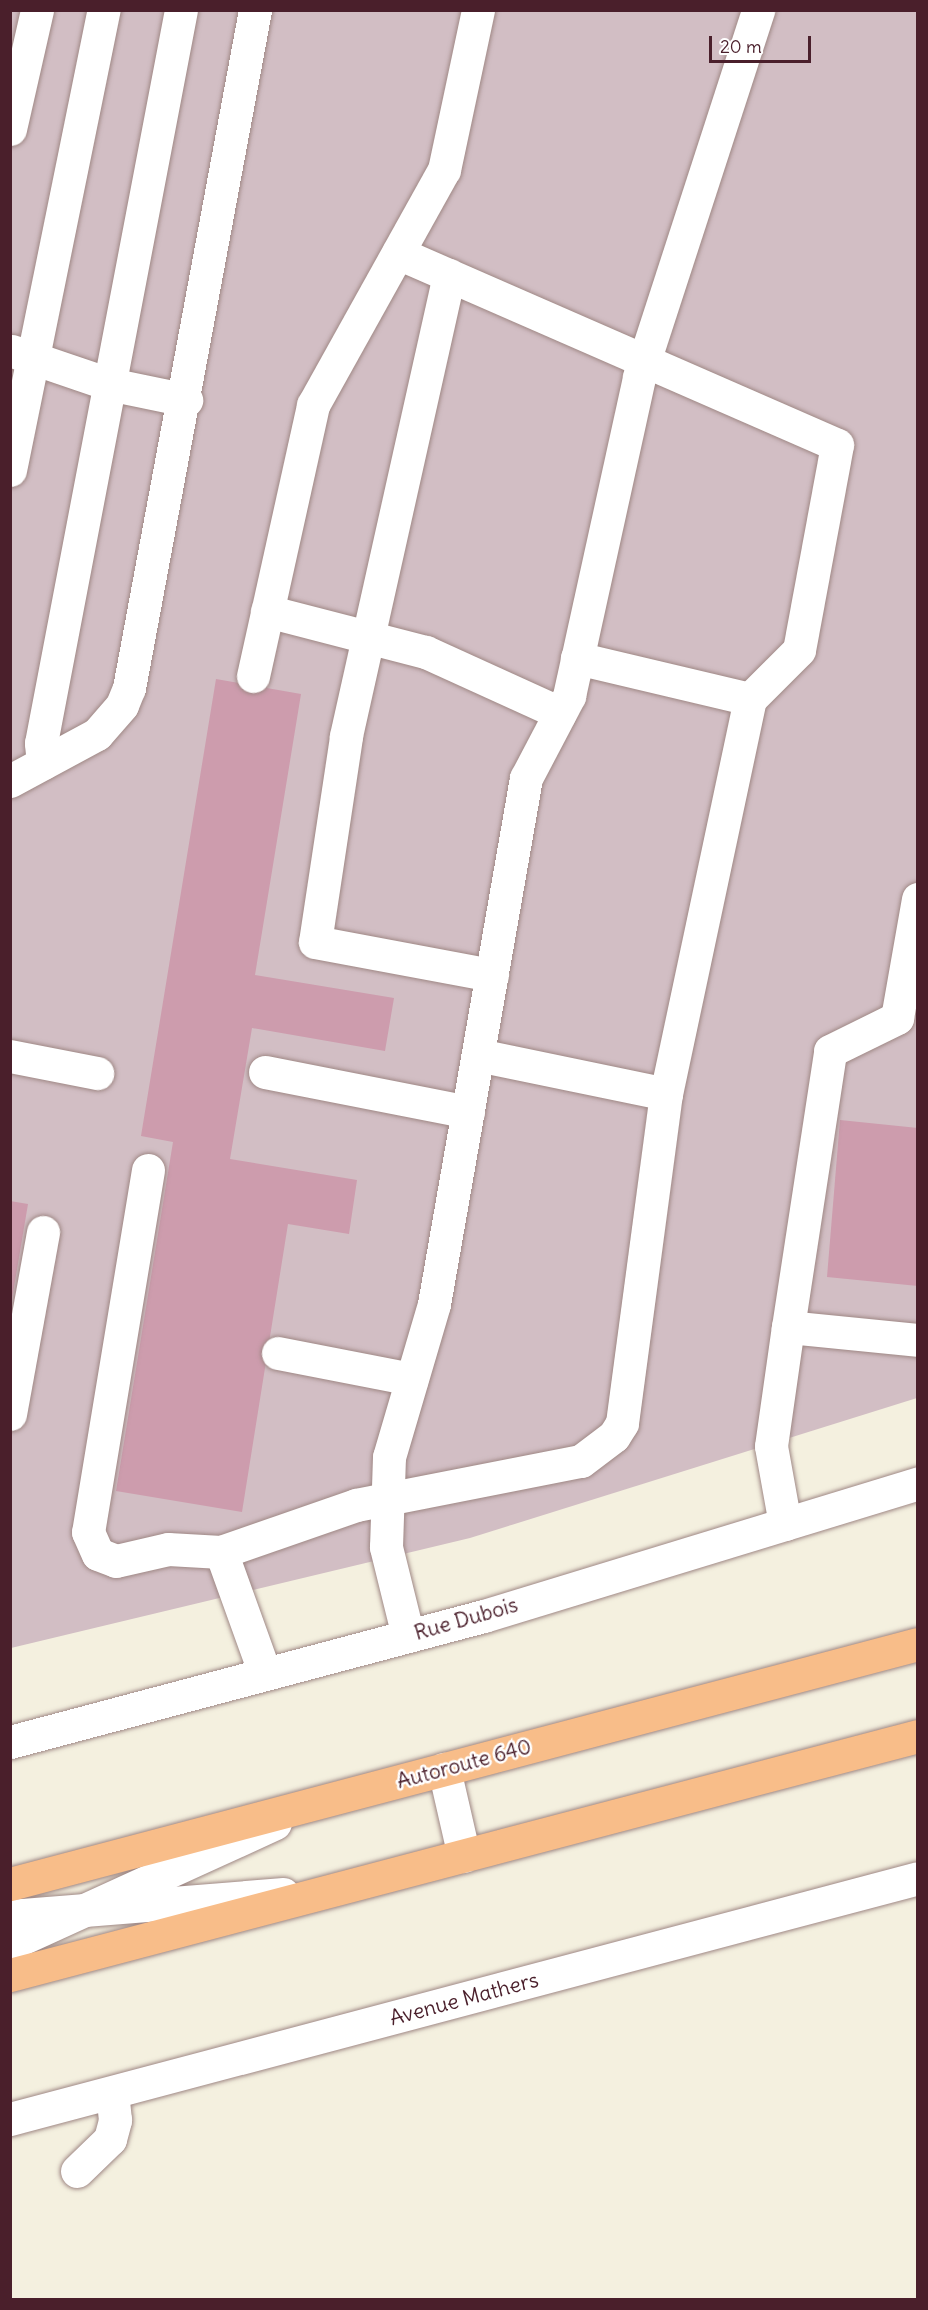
<!DOCTYPE html>
<html>
<head>
<meta charset="utf-8">
<style>
  body { margin:0 }
  #map { position:relative; width:928px; height:2310px; overflow:hidden; background:#f4f0df; font-family:Delius,sans-serif }
  div>[style] { position:absolute }
  [style*='--x'] { left:calc(var(--x)*1px); top:calc(var(--y)*1px); width:calc(var(--w)*1px); rotate:calc(var(--a)*1deg) }
  .industrial>* { inset:0; background:#d2bec4 }
  .building>* { inset:0; background:#cd9cad }
  .roads { filter:drop-shadow(0 0 2px #9f8885) drop-shadow(0 0 2px #9f8885) }
  .minor>* { height:33px; margin:-16.5px; padding:0 16.5px; transform-origin:16.5px; border-radius:16.5px; background:#fff }
  .highway>* { height:33px; margin:-16.5px; padding:0 16.5px; transform-origin:16.5px; border-radius:16.5px; background:#f8bd89 }
  span { translate:-50% -50%; white-space:nowrap; text-align:center; line-height:1.15; -webkit-text-stroke:5px #fff; paint-order:stroke }
  .street-label { font-size:21px; color:#4a1f2b }
  .frame { position:absolute; inset:0; border:12px solid #4a1f2b; pointer-events:none }
  .scale { position:absolute; left:709px; top:36px; width:102px; height:27px; box-sizing:border-box; border:3px solid #4a1f2b; border-top:0; padding-left:8px; font-size:18px; line-height:21px; white-space:nowrap; color:#4a1f2b; -webkit-text-stroke:4px #fff; paint-order:stroke }
</style>
</head>
<body>
<div id="map">
  <div class="industrial">
    <div style="clip-path:polygon(10px 11px,917px 11px,917px 1398px,470px 1538px,11px 1648px)"></div>
  </div>
  <div class="building">
    <div style="clip-path:polygon(216px 679px,301px 694px,255px 975px,394px 998px,385px 1051px,252px 1028px,230px 1159px,357px 1180px,349px 1234px,288px 1224px,242px 1512px,116px 1491px,173px 1142px,141px 1136px)"></div>
    <div style="clip-path:polygon(840px 1120px,918px 1128px,918px 1286px,827px 1277px)"></div>
    <div style="clip-path:polygon(10px 1201px,28px 1204px,12px 1299px,10px 1299px)"></div>
  </div>
  <div class="roads">
    <div class="minor">
      <div style="--x:10;--y:129;--w:122;--a:-77.2"></div>
      <div style="--x:398;--y:253;--w:479;--a:23.6"></div>
      <div style="--x:837;--y:445;--w:208;--a:100.5"></div>
      <div style="--x:799;--y:650;--w:69;--a:135"></div>
      <div style="--x:750;--y:699;--w:178;--a:-166.7"></div>
      <div style="--x:449;--y:275;--w:473;--a:102.6"></div>
      <div style="--x:346;--y:737;--w:207;--a:98.6"></div>
      <div style="--x:315;--y:942;--w:180;--a:10.6"></div>
      <div style="--x:12;--y:351;--w:102;--a:18.8"></div>
      <div style="--x:109;--y:384;--w:79;--a:11.7"></div>
      <div style="--x:10;--y:470;--w:470;--a:-78.5"></div>
      <div style="--x:267;--y:611;--w:164;--a:14.5"></div>
      <div style="--x:426;--y:652;--w:147;--a:24.5"></div>
      <div style="--x:253;--y:676;--w:278;--a:-77.5"></div>
      <div style="--x:313;--y:405;--w:269;--a:-60.9"></div>
      <div style="--x:444;--y:170;--w:164;--a:-78"></div>
      <div style="--x:43;--y:763;--w:20;--a:-96"></div>
      <div style="--x:41;--y:743;--w:746;--a:-79.19"></div>
      <div style="--x:10;--y:781;--w:99;--a:-28.4"></div>
      <div style="--x:97;--y:734;--w:38;--a:-49"></div>
      <div style="--x:122;--y:705;--w:18;--a:-68"></div>
      <div style="--x:129;--y:688;--w:690;--a:-79.47"></div>
      <div style="--x:478;--y:1055;--w:192;--a:11.7"></div>
      <div style="--x:10;--y:1056;--w:89;--a:11.1"></div>
      <div style="--x:265;--y:1072;--w:207;--a:11.1"></div>
      <div style="--x:148;--y:1170;--w:367;--a:99.4"></div>
      <div style="--x:88;--y:1532;--w:24;--a:66"></div>
      <div style="--x:98;--y:1554;--w:19;--a:21"></div>
      <div style="--x:116;--y:1561;--w:53;--a:-13"></div>
      <div style="--x:168;--y:1549;--w:53;--a:3.2"></div>
      <div style="--x:788;--y:1327;--w:279;--a:-81.3"></div>
      <div style="--x:830;--y:1051;--w:75;--a:-26.2"></div>
      <div style="--x:897;--y:1018;--w:121;--a:-80"></div>
      <div style="--x:278;--y:1353;--w:136;--a:11"></div>
      <div style="--x:10;--y:1414;--w:185;--a:-79.7"></div>
      <div style="--x:785;--y:1524;--w:79;--a:-100.2"></div>
      <div style="--x:771;--y:1446;--w:120;--a:-81.9"></div>
      <div style="--x:788;--y:1327;--w:131;--a:5.7"></div>
      <div style="--x:408;--y:1636;--w:92;--a:-103.9"></div>
      <div style="--x:386;--y:1547;--w:90;--a:-88.1"></div>
      <div style="--x:389;--y:1457;--w:159;--a:-73.6"></div>
      <div style="--x:434;--y:1304;--w:534;--a:-80.08"></div>
      <div style="--x:526;--y:778;--w:93;--a:-62.3"></div>
      <div style="--x:569;--y:696;--w:327;--a:-77.6"></div>
      <div style="--x:639;--y:377;--w:386;--a:-72"></div>
      <div style="--x:265;--y:1674;--w:130;--a:-109.8"></div>
      <div style="--x:221;--y:1552;--w:143;--a:-19.2"></div>
      <div style="--x:356;--y:1505;--w:229;--a:-11.1"></div>
      <div style="--x:581;--y:1461;--w:41;--a:-37.1"></div>
      <div style="--x:614;--y:1436;--w:15;--a:-58"></div>
      <div style="--x:622;--y:1423;--w:332;--a:-82.4"></div>
      <div style="--x:666;--y:1094;--w:404;--a:-78"></div>
      <div style="--x:10;--y:1742;--w:490;--a:-14.9"></div>
      <div style="--x:484;--y:1616;--w:454;--a:-17"></div>
      <div style="--x:444;--y:1769;--w:89;--a:77.1"></div>
      <div style="--x:10;--y:1916;--w:274;--a:-4.6"></div>
      <div style="--x:10;--y:1944;--w:291;--a:-24.5"></div>
      <div style="--x:10;--y:2119;--w:939;--a:-14.86"></div>
      <div style="--x:77;--y:2171;--w:46;--a:-44.1"></div>
      <div style="--x:110;--y:2139;--w:20;--a:-75"></div>
      <div style="--x:115;--y:2120;--w:27;--a:-96"></div>
    </div>
    <div class="highway">
      <div style="--x:10;--y:1884;--w:939;--a:-14.81"></div>
      <div style="--x:10;--y:1975;--w:939;--a:-14.75"></div>
    </div>
  </div>
  <div class="street-label">
    <span style="left:466px;top:1619px;rotate:-16deg">Rue Dubois</span>
    <span style="left:464px;top:1764px;rotate:-15deg">Autoroute 640</span>
    <span style="left:464px;top:1999px;rotate:-15deg">Avenue Mathers</span>
  </div>
  <div class="frame"></div>
  <div class="scale">20 m</div>
</div>
</body>
</html>
